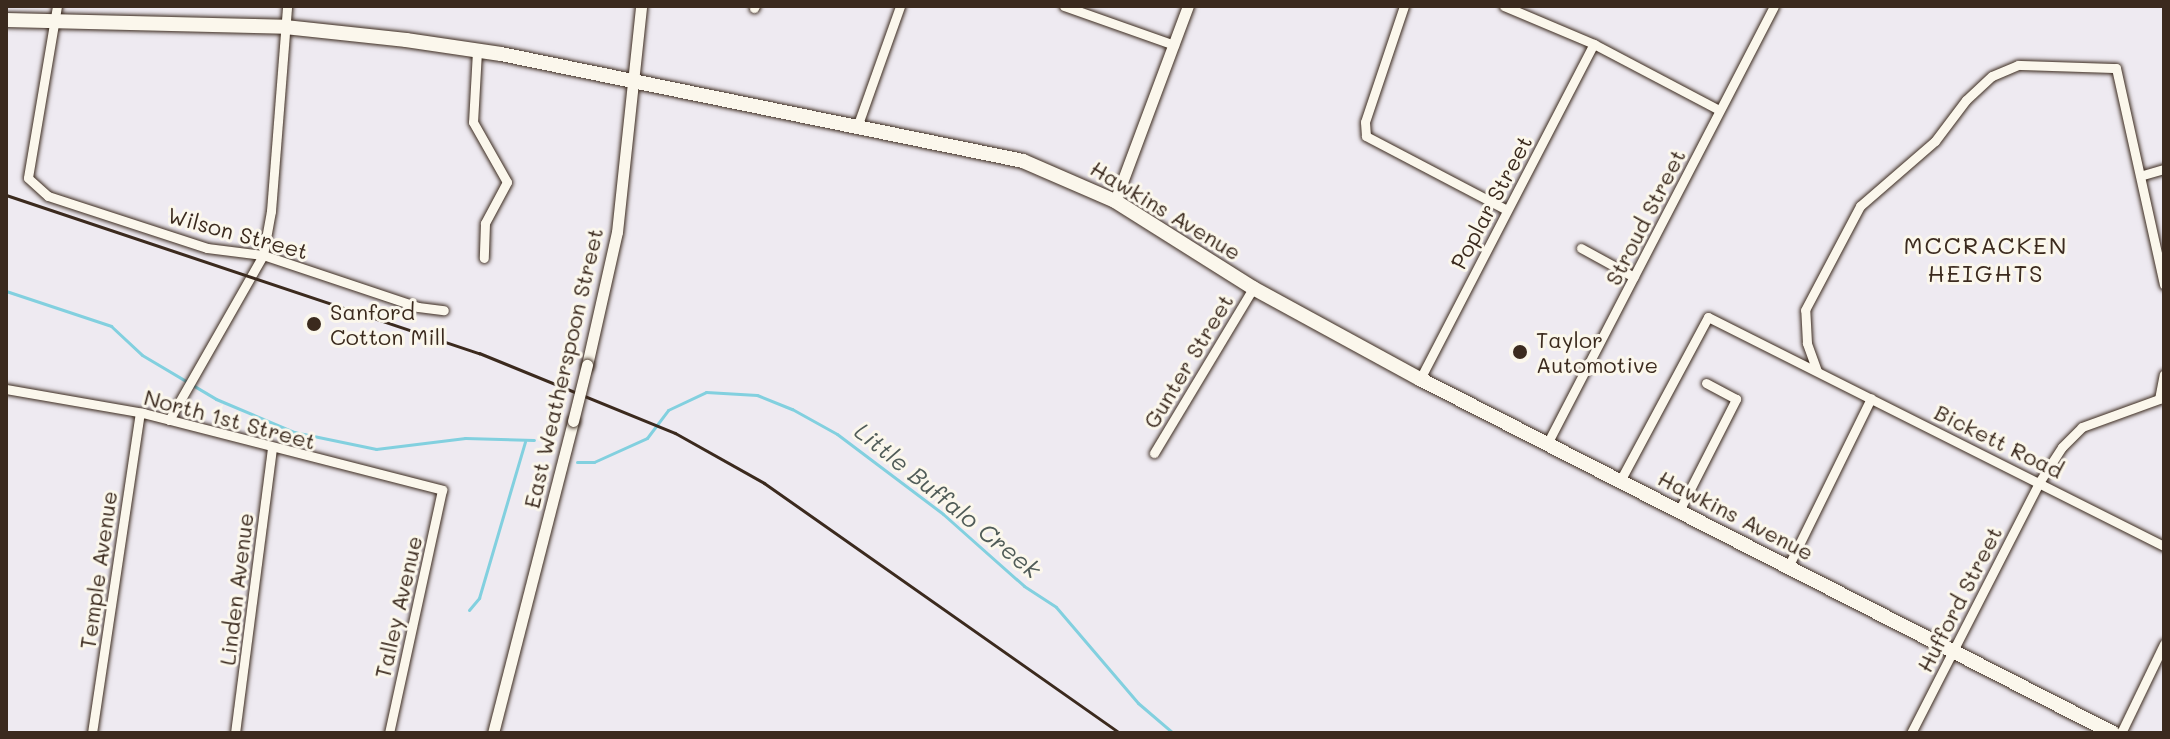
<!DOCTYPE html>
<html>
<head>
<meta charset="utf-8">
<style>
  body { margin:0 }
  #map { position:relative; width:2170px; height:739px; overflow:hidden; background:#eeeaf1; font-family:Mali,sans-serif }
  div>[style] { position:absolute }
  [style*='--x'] { left:calc(var(--x)*1px); top:calc(var(--y)*1px); width:calc(var(--w)*1px); rotate:calc(var(--a)*1deg) }
  .stream>* { height:3px; margin:-1.5px; padding:0 1.5px; transform-origin:1.5px; border-radius:1.5px; background:#82d0df }
  .roads { filter:drop-shadow(0 0 2px #3b2a1e) drop-shadow(0 0 2px #3b2a1e) }
  .minor>* { height:9px; margin:-4.5px; padding:0 4.5px; transform-origin:4.5px; border-radius:4.5px; background:#fbf7ec }
  .tertiary>* { height:11px; margin:-5.5px; padding:0 5.5px; transform-origin:5.5px; border-radius:5.5px; background:#fbf7ec }
  .primary>* { height:14px; margin:-7px; padding:0 7px; transform-origin:7px; border-radius:7px; background:#fbf7ec }
  .rail>* { height:3px; margin:-1.5px; padding:0 1.5px; transform-origin:1.5px; border-radius:1.5px; background:#3b2a1e }
  .bridges { filter:drop-shadow(0 0 2px #3b2a1e) drop-shadow(0 0 2px #3b2a1e) }
  .tertiary-bridge>* { height:11px; margin:-5.5px; padding:0 5.5px; transform-origin:5.5px; border-radius:5.5px; background:#fbf7ec }
  .dots>* { width:22px; height:22px; translate:-50% -50%; box-sizing:border-box; border:4px solid #fbf7ec; border-radius:50% }
  span { translate:-50% -50%; white-space:nowrap; text-align:center; line-height:1.15; -webkit-text-stroke:6px #fbf7ec; paint-order:stroke }
  .street-label { font-size:22px; color:#3b2a1e }
  .poi-label { font-size:22px; color:#3b2a1e }
  .left { translate:0 -50%; text-align:left }
  .neighbourhood-label { font-size:24px; color:#3b2a1e; letter-spacing:2px }
  .water-label { font-size:24px; color:#505c58; font-style:italic }
  .frame { position:absolute; inset:0; border:8px solid #3b2a1e; pointer-events:none }
</style>
</head>
<body>
<div id="map">
  <div class="stream">
    <div style="--x:6;--y:291;--w:111;--a:18.4"></div>
    <div style="--x:111;--y:326;--w:42;--a:43.1"></div>
    <div style="--x:142;--y:355;--w:86;--a:30.7"></div>
    <div style="--x:216;--y:399;--w:85;--a:22.9"></div>
    <div style="--x:294;--y:432;--w:84;--a:11.7"></div>
    <div style="--x:376;--y:449;--w:90;--a:-7"></div>
    <div style="--x:465;--y:438;--w:69;--a:1.7"></div>
    <div style="--x:577;--y:462;--w:17;--a:0"></div>
    <div style="--x:594;--y:462;--w:58;--a:-24.4"></div>
    <div style="--x:647;--y:438;--w:35;--a:-53"></div>
    <div style="--x:668;--y:410;--w:42;--a:-25.3"></div>
    <div style="--x:706;--y:392;--w:51;--a:3.4"></div>
    <div style="--x:757;--y:395;--w:38;--a:22"></div>
    <div style="--x:792;--y:409;--w:51;--a:29.1"></div>
    <div style="--x:837;--y:434;--w:133;--a:37"></div>
    <div style="--x:943;--y:514;--w:108;--a:41.6"></div>
    <div style="--x:1024;--y:586;--w:38;--a:33"></div>
    <div style="--x:1056;--y:607;--w:126;--a:49.5"></div>
    <div style="--x:1138;--y:703;--w:46;--a:40.6"></div>
    <div style="--x:469;--y:610;--w:16;--a:-50"></div>
    <div style="--x:479;--y:598;--w:163;--a:-73.6"></div>
  </div>
  <div class="roads">
    <div class="minor">
      <div style="--x:57;--y:6;--w:174;--a:99.6"></div>
      <div style="--x:28;--y:178;--w:27;--a:42"></div>
      <div style="--x:48;--y:196;--w:167;--a:18.1"></div>
      <div style="--x:207;--y:248;--w:56;--a:7.1"></div>
      <div style="--x:263;--y:255;--w:163;--a:18.5"></div>
      <div style="--x:418;--y:307;--w:26;--a:7"></div>
      <div style="--x:1064;--y:6;--w:117;--a:19.5"></div>
      <div style="--x:1404;--y:6;--w:122;--a:108.6"></div>
      <div style="--x:1365;--y:122;--w:14;--a:86"></div>
      <div style="--x:1366;--y:136;--w:159;--a:27.7"></div>
      <div style="--x:1504;--y:6;--w:98;--a:22.9"></div>
      <div style="--x:1594;--y:44;--w:141;--a:27.8"></div>
      <div style="--x:754;--y:8;--w:2;--a:-63"></div>
      <div style="--x:477;--y:51;--w:71;--a:93.2"></div>
      <div style="--x:473;--y:122;--w:69;--a:60.5"></div>
      <div style="--x:507;--y:182;--w:47;--a:118.2"></div>
      <div style="--x:485;--y:223;--w:35;--a:92"></div>
      <div style="--x:857;--y:127;--w:128;--a:-70.4"></div>
      <div style="--x:2143;--y:175;--w:22;--a:-16"></div>
      <div style="--x:1581;--y:248;--w:60;--a:28.7"></div>
      <div style="--x:1817;--y:371;--w:30;--a:-110"></div>
      <div style="--x:1807;--y:343;--w:33;--a:-93"></div>
      <div style="--x:1805;--y:310;--w:118;--a:-62.1"></div>
      <div style="--x:1860;--y:206;--w:99;--a:-40.9"></div>
      <div style="--x:1935;--y:141;--w:51;--a:-52.9"></div>
      <div style="--x:1966;--y:100;--w:35;--a:-43"></div>
      <div style="--x:1992;--y:76;--w:28;--a:-23"></div>
      <div style="--x:2018;--y:65;--w:98;--a:1.8"></div>
      <div style="--x:2116;--y:68;--w:222;--a:77.5"></div>
      <div style="--x:1420;--y:379;--w:377;--a:-62.6"></div>
      <div style="--x:6;--y:389;--w:139;--a:9.9"></div>
      <div style="--x:143;--y:413;--w:309;--a:14.4"></div>
      <div style="--x:442;--y:490;--w:249;--a:102.3"></div>
      <div style="--x:2159;--y:399;--w:25;--a:-79"></div>
      <div style="--x:169;--y:420;--w:190;--a:-60.3"></div>
      <div style="--x:263;--y:255;--w:45;--a:-79.7"></div>
      <div style="--x:271;--y:211;--w:206;--a:-85.5"></div>
      <div style="--x:1547;--y:444;--w:493;--a:-62.6"></div>
      <div style="--x:1154;--y:453;--w:192;--a:-59"></div>
      <div style="--x:1620;--y:481;--w:186;--a:-61.8"></div>
      <div style="--x:1708;--y:317;--w:510;--a:26.67"></div>
      <div style="--x:1679;--y:511;--w:126;--a:-63"></div>
      <div style="--x:1736;--y:399;--w:34;--a:-152"></div>
      <div style="--x:1788;--y:567;--w:188;--a:-63.8"></div>
      <div style="--x:92;--y:733;--w:324;--a:-81.5"></div>
      <div style="--x:235;--y:733;--w:285;--a:-82.6"></div>
      <div style="--x:1911;--y:733;--w:283;--a:-62.9"></div>
      <div style="--x:2040;--y:481;--w:40;--a:-57.1"></div>
      <div style="--x:2062;--y:447;--w:28;--a:-45"></div>
      <div style="--x:2082;--y:427;--w:82;--a:-20"></div>
      <div style="--x:2121;--y:733;--w:99;--a:-64.2"></div>
    </div>
    <div class="tertiary">
      <div style="--x:1115;--y:201;--w:208;--a:-69.5"></div>
      <div style="--x:587;--y:365;--w:136;--a:-77.3"></div>
      <div style="--x:617;--y:232;--w:227;--a:-83.9"></div>
      <div style="--x:493;--y:733;--w:322;--a:-75.6"></div>
    </div>
    <div class="primary">
      <div style="--x:6;--y:20;--w:279;--a:1.4"></div>
      <div style="--x:285;--y:27;--w:122;--a:6.1"></div>
      <div style="--x:406;--y:40;--w:96;--a:8.4"></div>
      <div style="--x:501;--y:54;--w:533;--a:11.58"></div>
      <div style="--x:1023;--y:161;--w:100;--a:23.5"></div>
      <div style="--x:1115;--y:201;--w:163;--a:32.2"></div>
      <div style="--x:1253;--y:288;--w:190;--a:28.6"></div>
      <div style="--x:1420;--y:379;--w:778;--a:27.06"></div>
    </div>
  </div>
  <div class="rail">
    <div style="--x:6;--y:195;--w:499;--a:18.5"></div>
    <div style="--x:479;--y:353;--w:212;--a:22.2"></div>
    <div style="--x:675;--y:433;--w:102;--a:29.3"></div>
    <div style="--x:764;--y:483;--w:435;--a:35.1"></div>
  </div>
  <div class="bridges">
    <div class="tertiary-bridge">
      <div style="--x:573;--y:421;--w:58;--a:-76"></div>
    </div>
  </div>
  <div class="dots">
    <div style="left:314px;top:324px;background:#3b2a1e"></div>
    <div style="left:1520px;top:352px;background:#3b2a1e"></div>
  </div>
  <div class="street-label">
    <span style="left:1491px;top:202px;rotate:-62deg">Poplar Street</span>
    <span style="left:1166px;top:210px;rotate:31deg">Hawkins Avenue</span>
    <span style="left:1645px;top:217px;rotate:-63deg">Stroud Street</span>
    <span style="left:238px;top:233px;rotate:15deg">Wilson Street</span>
    <span style="left:1188px;top:361px;rotate:-59deg">Gunter Street</span>
    <span style="left:563px;top:368px;rotate:-77deg">East Weatherspoon Street</span>
    <span style="left:230px;top:419px;rotate:15deg">North 1st Street</span>
    <span style="left:1999px;top:441px;rotate:26deg">Bickett Road</span>
    <span style="left:1736px;top:515px;rotate:27deg">Hawkins Avenue</span>
    <span style="left:98px;top:570px;rotate:-82deg">Temple Avenue</span>
    <span style="left:236px;top:589px;rotate:-83deg">Linden Avenue</span>
    <span style="left:1959px;top:599px;rotate:-63deg">Hufford Street</span>
    <span style="left:398px;top:607px;rotate:-77deg">Talley Avenue</span>
  </div>
  <div class="poi-label">
    <span class="left" style="left:330px;top:324px">Sanford<br>Cotton Mill</span>
    <span class="left" style="left:1536px;top:352px">Taylor<br>Automotive</span>
  </div>
  <div class="neighbourhood-label">
    <span style="left:1986px;top:259px">MCCRACKEN<br>HEIGHTS</span>
  </div>
  <div class="water-label">
    <span style="left:948px;top:500px;rotate:39deg">Little Buffalo Creek</span>
  </div>
  <div class="frame"></div>
</div>
</body>
</html>
